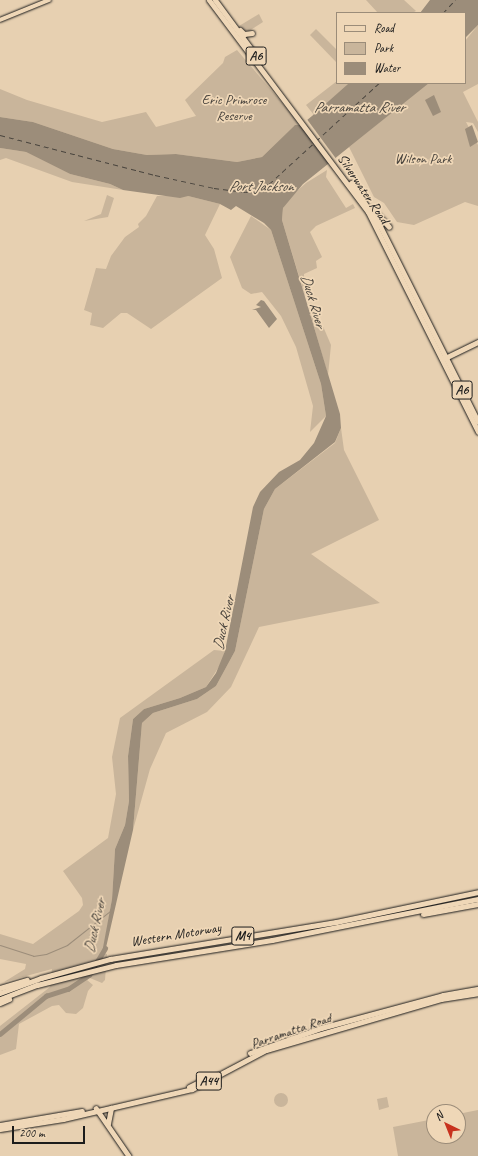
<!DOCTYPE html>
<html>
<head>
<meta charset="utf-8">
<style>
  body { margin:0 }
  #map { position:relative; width:478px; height:1156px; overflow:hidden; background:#e7d0b1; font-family:Caveat,sans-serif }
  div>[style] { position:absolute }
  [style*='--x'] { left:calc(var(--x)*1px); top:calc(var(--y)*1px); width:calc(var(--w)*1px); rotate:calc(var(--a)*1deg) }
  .green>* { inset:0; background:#c9b59b }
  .round { border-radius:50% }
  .water>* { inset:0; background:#9c8d7a }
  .pier>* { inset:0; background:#e7d0b1 }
  .stream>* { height:1px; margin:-0.5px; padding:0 0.5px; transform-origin:0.5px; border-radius:0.5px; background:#9c8d7a }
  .river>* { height:4.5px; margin:-2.25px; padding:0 2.25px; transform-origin:2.25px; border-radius:2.25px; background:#9c8d7a }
  .ferry>* { height:1px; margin-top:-0.5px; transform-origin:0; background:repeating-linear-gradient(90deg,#49443d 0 5px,transparent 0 9px) }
  .roads { filter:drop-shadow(0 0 1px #1c1c1c) drop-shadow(0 0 1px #1c1c1c) }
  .minor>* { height:3.5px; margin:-1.75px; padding:0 1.75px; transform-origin:1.75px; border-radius:1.75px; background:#efd7b7 }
  .major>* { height:4.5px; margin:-2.25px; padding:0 2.25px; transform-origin:2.25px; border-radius:2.25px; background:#efd7b7 }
  .highway>* { height:5px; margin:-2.5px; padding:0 2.5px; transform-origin:2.5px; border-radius:2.5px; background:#efd7b7 }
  span { translate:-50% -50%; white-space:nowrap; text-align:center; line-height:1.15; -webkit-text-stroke:3.5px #efd7b7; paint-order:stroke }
  .shield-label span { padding:1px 3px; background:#efd7b7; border:1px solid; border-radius:3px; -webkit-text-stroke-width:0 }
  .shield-label { font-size:13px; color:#1c1c1c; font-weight:700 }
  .park-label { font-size:14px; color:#47423c }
  .street-label { font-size:14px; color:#1c1c1c }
  .water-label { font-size:15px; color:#49443d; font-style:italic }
  .legend { position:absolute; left:336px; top:12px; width:130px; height:72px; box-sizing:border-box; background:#efd7b7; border:1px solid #9b8c79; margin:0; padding:5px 7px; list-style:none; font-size:12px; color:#1c1c1c }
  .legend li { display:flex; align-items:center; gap:8px; height:20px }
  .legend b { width:20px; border:1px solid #9b8c79 }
  .north { position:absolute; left:426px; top:1104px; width:40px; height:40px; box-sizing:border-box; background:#efd7b7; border:1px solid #9b8c79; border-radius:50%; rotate:317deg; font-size:11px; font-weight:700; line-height:16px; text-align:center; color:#1c1c1c }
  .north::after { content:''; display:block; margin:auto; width:14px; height:18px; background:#c8321e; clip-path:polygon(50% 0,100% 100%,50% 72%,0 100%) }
  .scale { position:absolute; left:12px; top:1126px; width:73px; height:18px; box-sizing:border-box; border:2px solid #1c1c1c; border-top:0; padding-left:5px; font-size:12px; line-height:14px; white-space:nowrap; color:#1c1c1c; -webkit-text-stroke:3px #efd7b7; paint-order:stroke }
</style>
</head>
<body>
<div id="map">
  <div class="green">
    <div style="clip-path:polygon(366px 0,404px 0,416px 11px,412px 13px,378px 13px)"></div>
    <div style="clip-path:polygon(259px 14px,263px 22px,249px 31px,242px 30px,239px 26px)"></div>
    <div style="clip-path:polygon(478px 25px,478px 84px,463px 92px,478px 122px,478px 132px,473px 123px,466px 122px,478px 145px,478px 206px,465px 202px,414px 225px,397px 222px,384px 203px,374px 197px,349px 147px,428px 83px,465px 83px,465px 41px)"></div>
    <div style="clip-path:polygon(316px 29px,337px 50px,337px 63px,310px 35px)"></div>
    <div style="clip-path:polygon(237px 50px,301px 125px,294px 126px,262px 157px,237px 162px,176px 154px,147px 155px,113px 149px,33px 122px,0 117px,0 89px,27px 100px,102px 122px,146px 112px,156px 127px,196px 116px,185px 100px,223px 63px,225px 57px)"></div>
    <div style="clip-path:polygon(337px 81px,337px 83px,349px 83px,314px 115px,306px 105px)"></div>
    <div style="clip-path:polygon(0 148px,26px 152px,70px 174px,110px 184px,123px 190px,72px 182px,6px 158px,0 160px)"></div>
    <div style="clip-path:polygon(327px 170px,326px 177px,346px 208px,353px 204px,355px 208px,316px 226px,310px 232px,322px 257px,316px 261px,317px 268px,304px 274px,305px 296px,282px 220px,283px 208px,289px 198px,306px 183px)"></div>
    <div style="clip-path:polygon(107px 195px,114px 198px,108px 217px,84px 221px,101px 214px)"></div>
    <div style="clip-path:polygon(157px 196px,188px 196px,220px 204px,205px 235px,214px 249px,222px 278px,151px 329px,127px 313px,121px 313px,103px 328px,90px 325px,92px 313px,84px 310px,96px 268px,106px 269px,111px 256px,125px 237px,139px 227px,138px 224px,146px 216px)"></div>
    <div style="clip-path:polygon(251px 216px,271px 230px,321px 384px,326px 416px,310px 432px,313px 406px,296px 347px,281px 316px,262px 292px,251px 294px,242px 288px,230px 257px)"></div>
    <div style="clip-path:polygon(309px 310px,322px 324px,331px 345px,328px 375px)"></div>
    <div style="clip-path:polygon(341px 428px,344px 450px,379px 520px,311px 554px,380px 603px,259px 627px,231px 687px,207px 712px,166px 733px,150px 769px,133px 830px,142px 723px,153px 713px,197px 699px,216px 686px,235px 651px,264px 509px,275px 489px,335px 443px)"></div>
    <div style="clip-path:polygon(214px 650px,225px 651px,222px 662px,206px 687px,180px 698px,144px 709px,133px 719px,128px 756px,129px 801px,125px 825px,115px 849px,112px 899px,103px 953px,107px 954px,105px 980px,102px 983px,90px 978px,87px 980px,93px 985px,88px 991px,83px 1008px,76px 1014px,66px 1013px,59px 1005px,52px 1006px,19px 1024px,16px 1049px,0 1055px,0 1026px,50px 987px,52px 969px,4px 982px,25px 969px,26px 964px,0 959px,0 934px,33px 944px,79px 911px,83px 905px,82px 898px,63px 871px,108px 838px,116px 794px,112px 757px,120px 718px)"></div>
    <div class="round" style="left:274px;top:1093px;width:14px;height:14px"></div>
    <div style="clip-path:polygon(387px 1097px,389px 1107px,379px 1110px,377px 1099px)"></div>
    <div style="clip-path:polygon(478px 1110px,478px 1156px,398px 1156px,393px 1127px,434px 1119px,434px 1136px,458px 1136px,458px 1114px)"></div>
  </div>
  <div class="water">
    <div style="clip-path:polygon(430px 0,478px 0,478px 25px,465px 38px,465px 13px,420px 13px)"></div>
    <div style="clip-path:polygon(349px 83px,429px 83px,303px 184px,283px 208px,282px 220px,340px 414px,341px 428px,335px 442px,275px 489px,264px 509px,235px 651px,216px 686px,197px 699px,153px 713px,142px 723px,133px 830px,105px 952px,102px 953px,112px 899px,115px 849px,125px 825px,129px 801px,128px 756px,133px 719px,144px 709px,180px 698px,206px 687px,216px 673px,225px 651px,221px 645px,226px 646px,253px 507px,260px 492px,279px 472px,300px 460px,314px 443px,326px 416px,321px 384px,271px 230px,264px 223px,236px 206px,231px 210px,220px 204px,188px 196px,180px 198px,123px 190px,110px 184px,70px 174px,26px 152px,0 148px,0 117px,33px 122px,113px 149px,147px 155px,176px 154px,237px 162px,262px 157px,295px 125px,301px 125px,312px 116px)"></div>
    <div style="clip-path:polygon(434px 95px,441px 112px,433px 116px,425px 100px)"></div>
    <div style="clip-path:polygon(472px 125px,478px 142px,470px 147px,465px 129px)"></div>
    <div style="clip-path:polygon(261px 300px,264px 301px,277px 319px,269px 328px,256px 310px,252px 310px,261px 307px,256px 305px)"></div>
  </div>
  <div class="pier">
    <div style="clip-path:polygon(306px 118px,337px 160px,330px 165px,302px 121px)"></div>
  </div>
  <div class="stream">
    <div style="--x:0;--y:945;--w:35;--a:18"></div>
    <div style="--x:33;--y:956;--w:13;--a:-9"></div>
    <div style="--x:46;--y:954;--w:23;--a:-23"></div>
    <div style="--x:67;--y:945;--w:55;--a:-38.3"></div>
  </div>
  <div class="river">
    <div style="--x:0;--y:1034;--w:60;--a:-39.6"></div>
    <div style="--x:46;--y:996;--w:23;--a:-18"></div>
    <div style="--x:68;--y:989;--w:25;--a:-34"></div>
    <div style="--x:89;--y:975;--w:31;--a:-59"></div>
  </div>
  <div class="ferry">
    <div style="--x:443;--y:13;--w:18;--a:-47"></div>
    <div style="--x:0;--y:135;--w:160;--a:14.5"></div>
    <div style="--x:155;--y:175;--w:60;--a:12.4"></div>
    <div style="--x:214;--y:188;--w:32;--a:7"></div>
    <div style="--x:246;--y:192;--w:24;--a:-19"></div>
    <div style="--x:269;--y:184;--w:61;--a:-42.3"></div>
    <div style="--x:316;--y:141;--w:86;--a:-42.6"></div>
  </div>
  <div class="roads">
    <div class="minor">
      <div style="--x:0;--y:20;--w:53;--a:-22.2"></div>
    </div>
    <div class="major">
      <div style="--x:443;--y:359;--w:39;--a:-26"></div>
      <div style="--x:96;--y:1108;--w:58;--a:55.5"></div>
      <div style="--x:108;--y:1124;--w:16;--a:-79"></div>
    </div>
    <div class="highway">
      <div style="--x:209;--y:0;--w:265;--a:53.1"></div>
      <div style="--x:368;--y:212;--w:246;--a:63.4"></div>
      <div style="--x:215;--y:0;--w:76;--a:53.6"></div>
      <div style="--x:240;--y:30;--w:6;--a:45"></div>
      <div style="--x:244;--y:34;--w:8;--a:-7"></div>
      <div style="--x:351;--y:183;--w:52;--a:56"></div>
      <div style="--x:380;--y:226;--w:219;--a:63.4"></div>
      <div style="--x:378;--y:215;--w:16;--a:47"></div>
      <div style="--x:423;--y:914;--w:56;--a:-10.3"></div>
      <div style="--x:0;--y:988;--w:28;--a:-17"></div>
      <div style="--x:0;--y:993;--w:44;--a:-20.1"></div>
      <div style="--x:41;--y:978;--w:72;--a:-15.4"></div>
      <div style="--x:110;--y:959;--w:229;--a:-9.3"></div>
      <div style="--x:336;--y:922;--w:145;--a:-11.9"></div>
      <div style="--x:0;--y:999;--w:40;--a:-21"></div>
      <div style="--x:37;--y:985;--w:81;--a:-14.2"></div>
      <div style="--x:116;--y:965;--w:158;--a:-9.1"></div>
      <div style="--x:272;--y:940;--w:210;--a:-11.3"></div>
      <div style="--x:0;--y:1003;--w:10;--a:-24"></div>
      <div style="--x:250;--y:1053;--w:75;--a:-19.4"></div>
      <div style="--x:321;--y:1028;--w:126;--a:-15.1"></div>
      <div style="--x:443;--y:995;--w:36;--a:-10"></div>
      <div style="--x:189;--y:1087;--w:20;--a:-27"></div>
      <div style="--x:0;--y:1125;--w:83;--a:-9.7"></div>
      <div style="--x:0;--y:1129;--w:64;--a:-9"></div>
      <div style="--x:63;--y:1119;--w:132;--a:-13.1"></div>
      <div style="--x:192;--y:1089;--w:84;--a:-27.8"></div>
      <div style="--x:266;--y:1050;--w:182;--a:-16.2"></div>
      <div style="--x:441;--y:999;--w:37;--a:-9"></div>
    </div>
  </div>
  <div class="shield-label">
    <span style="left:256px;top:56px">A6</span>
    <span style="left:462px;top:390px">A6</span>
    <span style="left:243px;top:936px">M4</span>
    <span style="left:209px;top:1081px">A44</span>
  </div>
  <div class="park-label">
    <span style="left:234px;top:108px">Eric Primrose<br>Reserve</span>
    <span style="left:423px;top:159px">Wilson Park</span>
  </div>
  <div class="street-label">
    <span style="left:363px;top:189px;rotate:56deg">Silverwater Road</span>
    <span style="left:176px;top:935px;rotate:-9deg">Western Motorway</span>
    <span style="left:291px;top:1031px;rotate:-19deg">Parramatta Road</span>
  </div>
  <div class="water-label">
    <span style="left:359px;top:108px">Parramatta River</span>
    <span style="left:261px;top:187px">Port Jackson</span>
    <span style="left:313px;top:301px;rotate:74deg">Duck River</span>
    <span style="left:224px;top:623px;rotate:-77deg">Duck River</span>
    <span style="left:95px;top:926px;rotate:-77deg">Duck River</span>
  </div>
  <ul class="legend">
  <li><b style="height:5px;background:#efd7b7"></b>Road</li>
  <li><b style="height:11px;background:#c9b59b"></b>Park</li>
  <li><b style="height:11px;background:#9c8d7a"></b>Water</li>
  </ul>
  <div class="north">N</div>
  <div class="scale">200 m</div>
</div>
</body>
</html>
